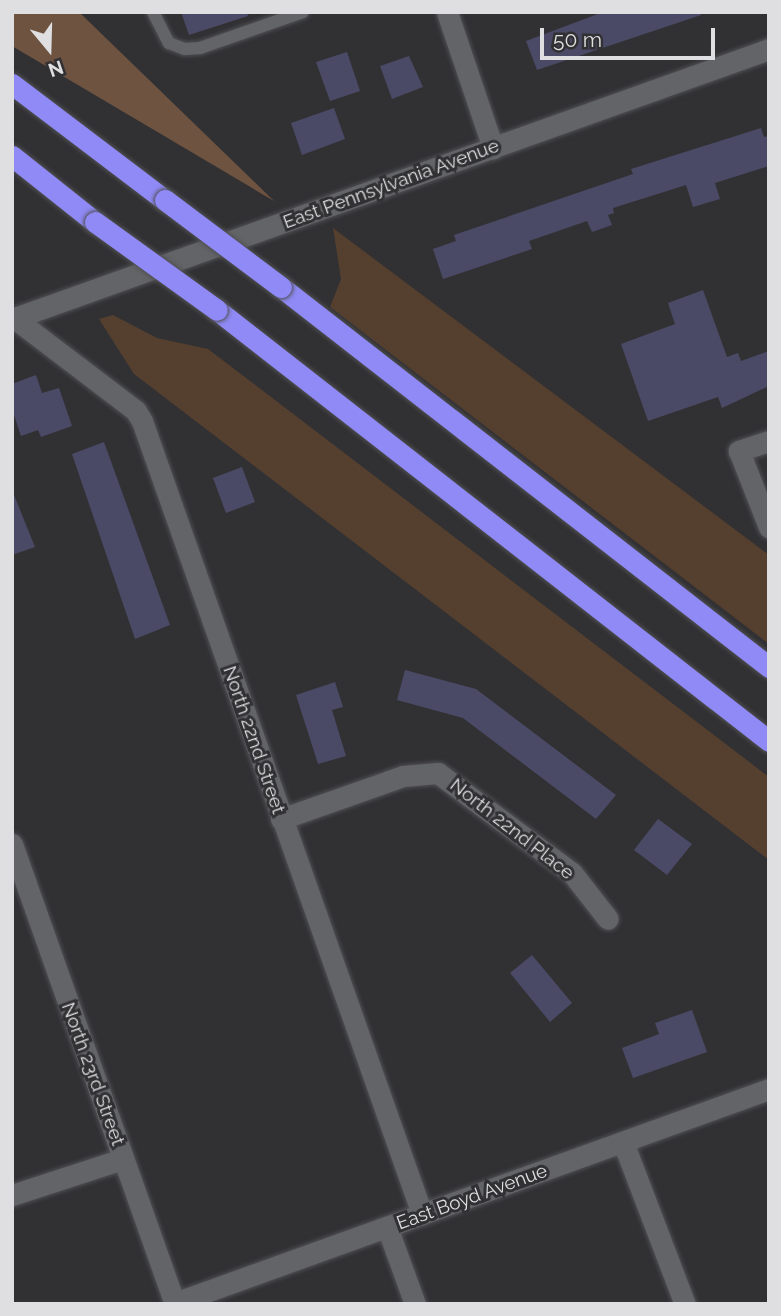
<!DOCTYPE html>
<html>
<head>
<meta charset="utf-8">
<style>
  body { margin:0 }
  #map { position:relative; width:781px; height:1316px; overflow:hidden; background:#313134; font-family:Raleway,sans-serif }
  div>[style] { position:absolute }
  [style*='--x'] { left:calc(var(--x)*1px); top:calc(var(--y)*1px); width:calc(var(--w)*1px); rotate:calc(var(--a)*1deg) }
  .green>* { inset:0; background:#553f2f }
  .forest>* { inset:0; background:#6e5340 }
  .building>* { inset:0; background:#4a4a66 }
  .roads { filter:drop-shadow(0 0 2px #505053) drop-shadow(0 0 2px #505053) }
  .lane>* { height:12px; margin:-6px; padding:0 6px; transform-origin:6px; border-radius:6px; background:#636467 }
  .street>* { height:21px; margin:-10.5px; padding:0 10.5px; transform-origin:10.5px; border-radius:10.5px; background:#636467 }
  .highway>* { height:21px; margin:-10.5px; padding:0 10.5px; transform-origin:10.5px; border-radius:10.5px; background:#8f8af5 }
  .bridges { filter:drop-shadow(0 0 2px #505053) drop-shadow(0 0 2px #505053) }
  .highway-bridge>* { height:21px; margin:-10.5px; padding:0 10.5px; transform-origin:10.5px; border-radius:10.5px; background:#8f8af5 }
  span { translate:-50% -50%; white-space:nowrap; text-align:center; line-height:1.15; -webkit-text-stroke:6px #313134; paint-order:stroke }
  .street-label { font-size:19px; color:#dfdfe1 }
  .frame { position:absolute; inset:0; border:14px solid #dfdfe1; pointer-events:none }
  .north { position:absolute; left:14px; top:14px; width:70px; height:70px; -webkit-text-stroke:5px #313134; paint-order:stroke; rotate:161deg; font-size:19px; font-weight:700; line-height:28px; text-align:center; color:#dfdfe1 }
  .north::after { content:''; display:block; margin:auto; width:24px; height:32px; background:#dfdfe1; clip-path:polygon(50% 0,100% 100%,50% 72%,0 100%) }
  .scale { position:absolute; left:540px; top:28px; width:175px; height:32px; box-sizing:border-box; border:4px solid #dfdfe1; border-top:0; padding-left:9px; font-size:21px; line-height:24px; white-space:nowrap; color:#dfdfe1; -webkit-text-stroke:5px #313134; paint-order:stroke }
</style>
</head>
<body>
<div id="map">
  <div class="green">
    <div style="clip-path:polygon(333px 228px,769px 555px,769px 644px,330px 307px,341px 279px)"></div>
    <div style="clip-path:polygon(113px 315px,157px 338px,208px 349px,769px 777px,769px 860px,134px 374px,99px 319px)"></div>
  </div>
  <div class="forest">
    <div style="clip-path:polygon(12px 12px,79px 12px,274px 201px,12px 46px)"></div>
  </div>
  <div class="building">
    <div style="clip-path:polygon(181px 12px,247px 12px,248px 16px,189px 35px)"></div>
    <div style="clip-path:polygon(603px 12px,701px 12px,701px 15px,537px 70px,526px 41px)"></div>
    <div style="clip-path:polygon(347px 52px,360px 91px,330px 101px,316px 62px)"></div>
    <div style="clip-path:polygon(409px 56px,423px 87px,392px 99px,380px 66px)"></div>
    <div style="clip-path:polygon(334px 108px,345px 139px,302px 155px,291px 123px)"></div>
    <div style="clip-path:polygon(761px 128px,764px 137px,769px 136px,769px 166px,715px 183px,720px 199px,693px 207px,686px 185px,613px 208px,614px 213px,608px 215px,612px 225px,592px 232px,587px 221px,529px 241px,532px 249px,443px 279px,433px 249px,456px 241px,454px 235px,633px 174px,631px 169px)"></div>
    <div style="clip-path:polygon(703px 290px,727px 357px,738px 353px,741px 361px,769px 351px,769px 386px,722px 408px,718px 397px,648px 421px,621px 344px,675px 324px,668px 303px)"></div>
    <div style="clip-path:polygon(36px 375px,42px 393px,59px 388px,72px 426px,41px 437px,38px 430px,21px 436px,12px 409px,12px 384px)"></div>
    <div style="clip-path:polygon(104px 442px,170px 625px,135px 639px,72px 454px)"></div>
    <div style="clip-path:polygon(242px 467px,255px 502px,226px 513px,213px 478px)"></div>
    <div style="clip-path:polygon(12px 490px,35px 547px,12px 555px)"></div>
    <div style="clip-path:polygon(405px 670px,476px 689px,616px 795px,596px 819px,463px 718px,397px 700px)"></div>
    <div style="clip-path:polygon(335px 682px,343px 707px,332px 710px,346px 756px,318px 764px,296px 695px)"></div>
    <div style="clip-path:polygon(658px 819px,692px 844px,667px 875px,634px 850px)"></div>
    <div style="clip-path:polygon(532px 955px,572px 1003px,550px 1022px,510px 973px)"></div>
    <div style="clip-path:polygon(692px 1010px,707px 1052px,633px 1078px,622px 1048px,659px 1034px,655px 1023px)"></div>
  </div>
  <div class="roads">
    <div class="lane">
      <div style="--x:153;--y:12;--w:35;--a:63"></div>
      <div style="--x:169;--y:43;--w:17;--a:21"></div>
      <div style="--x:185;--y:49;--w:15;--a:-4"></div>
      <div style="--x:200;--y:48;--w:109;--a:-19.3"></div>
    </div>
    <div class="street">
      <div style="--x:447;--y:12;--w:144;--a:71.3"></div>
      <div style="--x:14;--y:318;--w:153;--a:37.3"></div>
      <div style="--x:136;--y:411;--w:12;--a:59"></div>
      <div style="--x:142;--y:421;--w:841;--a:70.55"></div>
      <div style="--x:12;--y:319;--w:804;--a:-19.63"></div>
      <div style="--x:769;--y:441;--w:32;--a:162"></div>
      <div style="--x:739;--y:451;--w:82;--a:68.5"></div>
      <div style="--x:281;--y:819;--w:129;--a:-19.4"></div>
      <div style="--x:403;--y:776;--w:35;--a:-5"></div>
      <div style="--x:438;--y:773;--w:167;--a:36.7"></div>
      <div style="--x:572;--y:873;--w:58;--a:52"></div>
      <div style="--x:12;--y:844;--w:488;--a:70.5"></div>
      <div style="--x:623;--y:1142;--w:173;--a:69.1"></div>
      <div style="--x:12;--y:1195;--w:117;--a:-18"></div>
      <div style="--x:387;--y:1227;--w:82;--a:70"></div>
      <div style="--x:175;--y:1303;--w:631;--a:-19.81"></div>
    </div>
    <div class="highway">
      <div style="--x:12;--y:84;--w:192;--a:37.2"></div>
      <div style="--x:12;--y:156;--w:106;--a:38.5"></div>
      <div style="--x:281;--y:287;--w:619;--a:37.91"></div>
      <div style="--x:217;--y:310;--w:700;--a:37.98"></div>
    </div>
  </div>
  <div class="bridges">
    <div class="highway-bridge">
      <div style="--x:165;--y:200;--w:145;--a:36.9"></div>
      <div style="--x:95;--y:222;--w:150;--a:35.8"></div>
    </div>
  </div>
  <div class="street-label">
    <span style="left:391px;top:184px;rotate:-20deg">East Pennsylvania Avenue</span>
    <span style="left:254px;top:740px;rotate:71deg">North 22nd Street</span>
    <span style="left:512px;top:829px;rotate:38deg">North 22nd Place</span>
    <span style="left:93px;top:1074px;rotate:70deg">North 23rd Street</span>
    <span style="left:472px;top:1197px;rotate:-20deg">East Boyd Avenue</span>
  </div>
  <div class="frame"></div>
  <div class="north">N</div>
  <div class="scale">50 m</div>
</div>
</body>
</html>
